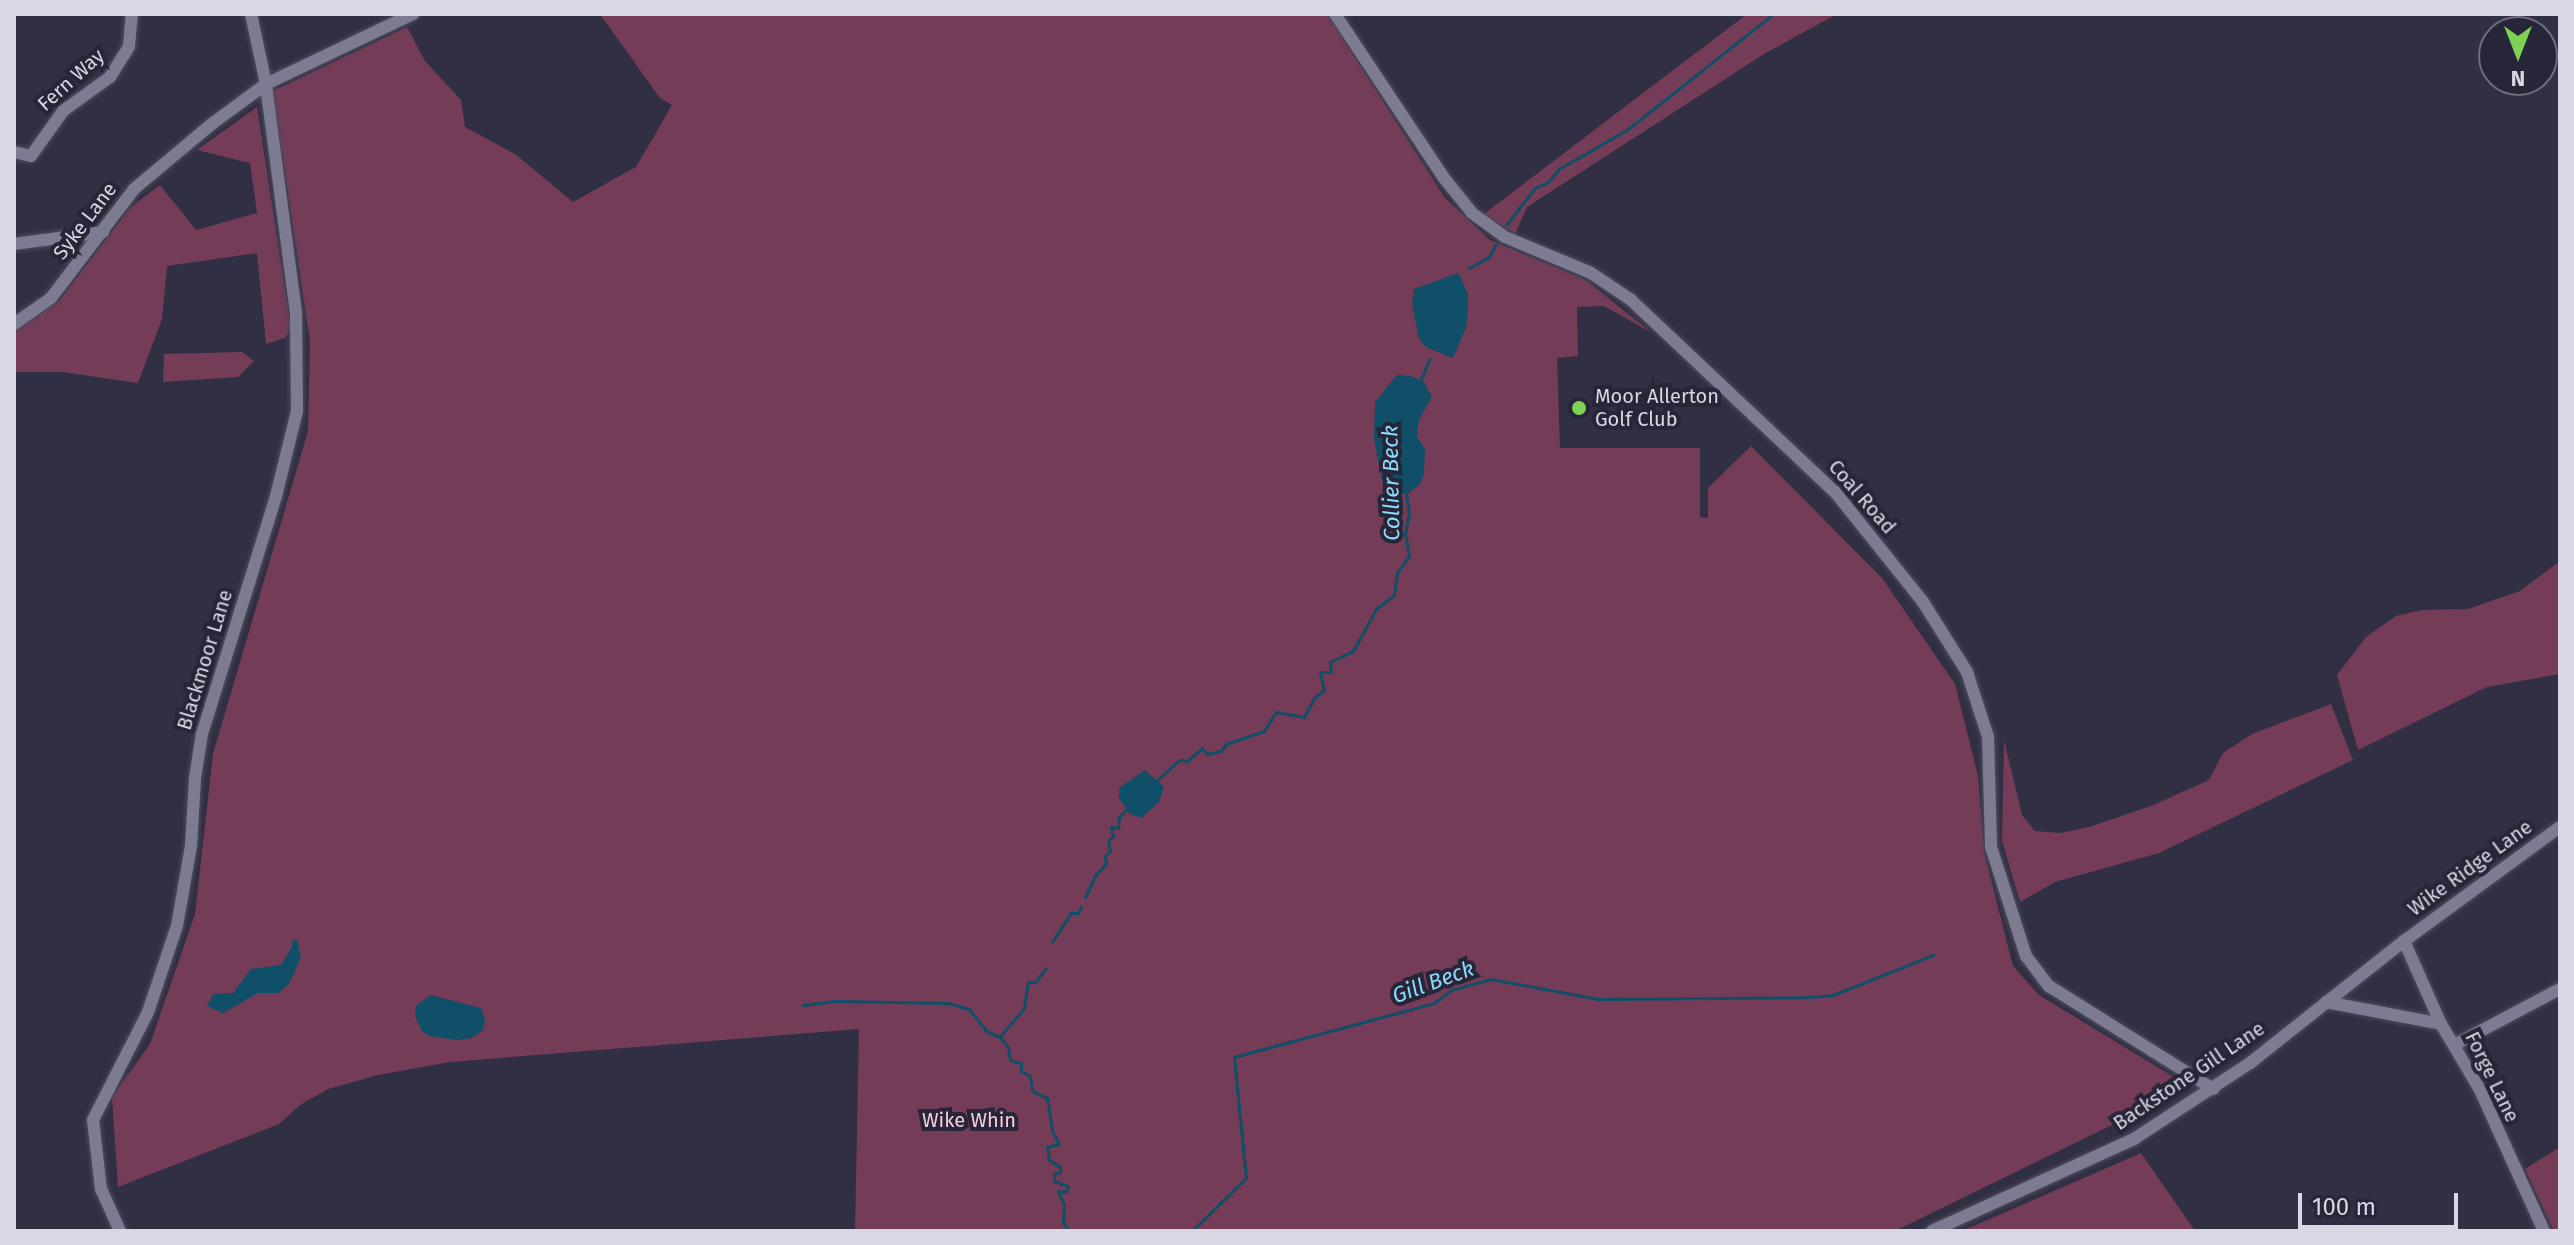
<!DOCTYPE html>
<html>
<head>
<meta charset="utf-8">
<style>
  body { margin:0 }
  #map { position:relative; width:2574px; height:1245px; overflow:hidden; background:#312f43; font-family:"Fira Sans",sans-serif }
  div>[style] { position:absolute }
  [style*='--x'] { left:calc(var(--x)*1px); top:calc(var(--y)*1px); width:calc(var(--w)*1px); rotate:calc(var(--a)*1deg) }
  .green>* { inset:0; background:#753c57 }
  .water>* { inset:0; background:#0f4f67 }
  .stream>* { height:3px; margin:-1.5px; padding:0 1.5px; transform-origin:1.5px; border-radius:1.5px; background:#0f4f67 }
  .roads { filter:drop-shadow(0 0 2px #4e4c5d) drop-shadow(0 0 2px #4e4c5d) }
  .minor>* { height:12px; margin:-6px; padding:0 6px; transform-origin:6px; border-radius:6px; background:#7d7b92 }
  .dots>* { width:22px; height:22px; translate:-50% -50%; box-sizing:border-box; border:4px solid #272538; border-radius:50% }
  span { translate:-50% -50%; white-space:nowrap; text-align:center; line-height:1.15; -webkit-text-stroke:8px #272538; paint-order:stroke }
  .street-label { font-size:20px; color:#d8d7e4 }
  .poi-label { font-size:20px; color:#d8d7e4 }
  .left { translate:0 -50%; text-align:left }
  .park-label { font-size:20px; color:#fbcbdf }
  .water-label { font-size:22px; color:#8cdafd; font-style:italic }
  .frame { position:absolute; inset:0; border:16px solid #d8d7e4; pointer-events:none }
  .north { position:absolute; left:2478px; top:16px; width:80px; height:80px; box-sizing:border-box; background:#272538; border:2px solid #6e6c7d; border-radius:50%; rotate:180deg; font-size:22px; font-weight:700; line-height:32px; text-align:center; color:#d8d7e4 }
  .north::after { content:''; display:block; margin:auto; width:28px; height:36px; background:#7ed153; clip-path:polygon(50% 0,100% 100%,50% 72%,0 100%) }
  .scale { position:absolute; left:2298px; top:1193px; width:160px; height:36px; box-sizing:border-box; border:4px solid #d8d7e4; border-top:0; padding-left:10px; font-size:24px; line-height:28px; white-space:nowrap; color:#d8d7e4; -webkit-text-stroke:6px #272538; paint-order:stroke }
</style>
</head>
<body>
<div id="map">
  <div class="green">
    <div style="clip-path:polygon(600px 14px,1327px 14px,1445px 198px,1490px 240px,1586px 280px,1652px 333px,1604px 306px,1577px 307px,1578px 356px,1557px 358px,1560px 448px,1700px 448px,1700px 517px,1708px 518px,1708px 488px,1751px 446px,1882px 578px,1955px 684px,1978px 776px,1984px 852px,2013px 966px,2039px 995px,2182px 1082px,2124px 1119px,1895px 1231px,855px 1231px,859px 1029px,450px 1062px,378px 1075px,328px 1089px,300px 1105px,279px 1124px,118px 1187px,112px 1097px,150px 1044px,195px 914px,213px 754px,308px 431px,310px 341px,273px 91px,407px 27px,425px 61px,461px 100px,465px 127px,515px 154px,573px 202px,636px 167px,672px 105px,660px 98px)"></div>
    <div style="clip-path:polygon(1747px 14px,1837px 14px,1764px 54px,1527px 207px,1515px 234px,1484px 214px)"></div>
    <div style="clip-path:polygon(257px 107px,291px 329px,285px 338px,266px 344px,257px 253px,167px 266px,162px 319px,138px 383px,62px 372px,14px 372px,14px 331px,59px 301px,131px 207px,160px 185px,196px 230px,257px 213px,250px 163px,197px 150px)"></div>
    <div style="clip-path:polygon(242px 352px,254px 361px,238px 377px,163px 382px,164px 354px)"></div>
    <div style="clip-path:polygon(2560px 561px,2560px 674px,2487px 687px,2358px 750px,2337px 675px,2366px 637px,2396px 616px,2422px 610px,2468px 609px,2520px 591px)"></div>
    <div style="clip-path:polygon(2331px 704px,2353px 760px,2159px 853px,2055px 882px,2020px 902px,2002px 841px,2004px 740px,2022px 815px,2035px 831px,2060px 833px,2089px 827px,2151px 806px,2209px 780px,2223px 753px,2252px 734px)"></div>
    <div style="clip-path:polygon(2560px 1147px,2560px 1231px,2554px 1231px,2525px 1169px)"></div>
    <div style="clip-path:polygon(2141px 1153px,2195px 1231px,1962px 1231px)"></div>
  </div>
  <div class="water">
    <div style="clip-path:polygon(1458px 273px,1468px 294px,1468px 310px,1466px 328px,1453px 358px,1426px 347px,1419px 339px,1412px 304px,1414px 289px)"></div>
    <div style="clip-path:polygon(1397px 375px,1410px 376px,1424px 382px,1432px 397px,1419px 419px,1417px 437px,1425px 449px,1424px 474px,1419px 485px,1407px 494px,1389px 492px,1382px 480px,1374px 439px,1375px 402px)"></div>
    <div style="clip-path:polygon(1145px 770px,1164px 787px,1159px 802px,1142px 818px,1130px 814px,1119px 798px,1119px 788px)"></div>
    <div style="clip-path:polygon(297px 939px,301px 957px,289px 984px,279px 993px,258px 993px,223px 1013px,207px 1006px,213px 994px,233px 993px,251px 969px,281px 965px,292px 947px,292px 941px)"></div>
    <div style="clip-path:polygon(430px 995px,481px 1008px,485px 1020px,483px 1030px,472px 1038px,457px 1040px,429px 1036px,422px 1031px,415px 1016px,416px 1006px)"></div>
  </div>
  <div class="stream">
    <div style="--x:1506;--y:225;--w:47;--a:-51.9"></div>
    <div style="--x:1535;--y:188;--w:14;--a:-25"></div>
    <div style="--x:1548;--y:182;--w:17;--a:-50"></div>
    <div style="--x:1559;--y:169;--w:80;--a:-30.1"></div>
    <div style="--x:1628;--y:129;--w:185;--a:-38.4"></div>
    <div style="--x:1469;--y:268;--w:23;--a:-29"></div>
    <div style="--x:1489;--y:257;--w:17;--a:-62"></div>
    <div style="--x:1420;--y:381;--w:24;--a:-66"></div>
    <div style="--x:1156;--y:781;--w:31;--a:-42"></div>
    <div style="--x:1179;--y:760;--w:8;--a:7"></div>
    <div style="--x:1187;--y:761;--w:20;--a:-41"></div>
    <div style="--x:1202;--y:748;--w:8;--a:50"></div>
    <div style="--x:1207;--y:754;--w:14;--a:-12"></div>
    <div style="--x:1221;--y:751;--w:9;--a:-54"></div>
    <div style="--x:1226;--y:744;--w:40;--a:-18.9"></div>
    <div style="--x:1264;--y:731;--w:22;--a:-58"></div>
    <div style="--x:1276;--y:712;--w:28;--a:10"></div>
    <div style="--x:1304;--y:717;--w:21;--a:-62"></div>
    <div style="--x:1314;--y:698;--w:13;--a:-39"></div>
    <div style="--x:1324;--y:690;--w:18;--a:-103"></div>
    <div style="--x:1320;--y:672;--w:11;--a:0"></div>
    <div style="--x:1331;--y:672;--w:10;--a:-96"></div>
    <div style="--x:1330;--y:662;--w:25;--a:-26"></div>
    <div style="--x:1353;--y:651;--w:48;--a:-61.3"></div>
    <div style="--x:1376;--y:609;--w:23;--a:-38"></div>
    <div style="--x:1394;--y:595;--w:22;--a:-82"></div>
    <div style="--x:1397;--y:573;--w:21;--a:-55"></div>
    <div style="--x:1409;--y:556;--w:23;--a:-100"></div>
    <div style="--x:1405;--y:533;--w:20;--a:-79"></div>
    <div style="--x:1409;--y:513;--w:20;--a:-99"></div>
    <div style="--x:1085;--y:897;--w:25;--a:-64"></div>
    <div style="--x:1096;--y:874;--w:14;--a:-45"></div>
    <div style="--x:1106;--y:864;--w:8;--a:-97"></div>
    <div style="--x:1105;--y:856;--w:7;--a:-45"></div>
    <div style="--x:1110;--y:851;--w:10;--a:-101"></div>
    <div style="--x:1108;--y:841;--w:7;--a:-45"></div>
    <div style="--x:1113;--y:836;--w:9;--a:-103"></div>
    <div style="--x:1111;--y:827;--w:7;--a:8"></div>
    <div style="--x:1118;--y:828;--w:11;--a:-85"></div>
    <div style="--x:1119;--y:817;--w:13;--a:-45"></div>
    <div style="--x:1052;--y:942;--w:35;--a:-57"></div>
    <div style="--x:1071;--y:913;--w:7;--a:0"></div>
    <div style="--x:1078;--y:913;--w:7;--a:-63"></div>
    <div style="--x:1046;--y:968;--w:18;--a:128"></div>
    <div style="--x:1035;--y:982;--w:7;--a:180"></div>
    <div style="--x:1028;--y:982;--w:26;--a:99"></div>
    <div style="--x:1024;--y:1008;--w:38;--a:130"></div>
    <div style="--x:1000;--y:1037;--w:13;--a:51"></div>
    <div style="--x:1008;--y:1047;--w:13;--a:81"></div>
    <div style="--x:1010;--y:1060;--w:11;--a:15"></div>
    <div style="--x:1021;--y:1063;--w:8;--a:90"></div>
    <div style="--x:1021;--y:1071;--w:10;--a:29"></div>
    <div style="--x:1030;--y:1076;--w:15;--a:82"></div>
    <div style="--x:1032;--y:1091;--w:17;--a:25"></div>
    <div style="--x:1047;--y:1098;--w:33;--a:81"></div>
    <div style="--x:1052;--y:1131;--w:15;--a:62"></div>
    <div style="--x:1059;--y:1144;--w:12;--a:166"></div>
    <div style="--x:1047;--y:1147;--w:13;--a:81"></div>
    <div style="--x:1049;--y:1160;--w:13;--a:32"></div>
    <div style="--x:1060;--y:1167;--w:5;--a:90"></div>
    <div style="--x:1060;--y:1172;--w:6;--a:162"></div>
    <div style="--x:1054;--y:1174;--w:7;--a:90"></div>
    <div style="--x:1054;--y:1181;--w:15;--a:20"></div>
    <div style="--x:1068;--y:1186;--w:6;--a:108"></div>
    <div style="--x:1066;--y:1192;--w:8;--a:-173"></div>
    <div style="--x:1058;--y:1191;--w:15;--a:67"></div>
    <div style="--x:1064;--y:1205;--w:17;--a:93"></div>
    <div style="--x:1063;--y:1222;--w:10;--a:61"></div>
    <div style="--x:803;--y:1005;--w:34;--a:-7"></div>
    <div style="--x:837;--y:1001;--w:111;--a:1"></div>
    <div style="--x:948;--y:1003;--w:22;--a:16"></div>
    <div style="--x:969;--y:1009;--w:28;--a:52"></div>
    <div style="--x:986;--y:1031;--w:15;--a:23"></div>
    <div style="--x:1192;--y:1231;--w:76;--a:-44.5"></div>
    <div style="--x:1246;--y:1178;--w:122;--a:-95.7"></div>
    <div style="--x:1234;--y:1057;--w:207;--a:-15.1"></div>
    <div style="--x:1434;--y:1003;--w:21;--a:-37"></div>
    <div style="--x:1451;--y:990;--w:41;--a:-15.4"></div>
    <div style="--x:1491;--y:979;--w:109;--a:10.6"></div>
    <div style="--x:1598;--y:999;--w:209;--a:-0.5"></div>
    <div style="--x:1807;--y:997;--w:26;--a:-4"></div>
    <div style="--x:1833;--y:995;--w:108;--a:-21.8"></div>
  </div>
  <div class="roads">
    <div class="minor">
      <div style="--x:1335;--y:14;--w:197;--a:56.4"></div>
      <div style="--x:1444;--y:178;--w:45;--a:51.3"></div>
      <div style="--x:1472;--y:213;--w:41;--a:36"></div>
      <div style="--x:1505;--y:237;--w:93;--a:22.7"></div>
      <div style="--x:1591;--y:273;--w:48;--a:34"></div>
      <div style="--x:1631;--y:300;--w:280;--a:43.3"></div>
      <div style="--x:1835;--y:492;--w:141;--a:51.3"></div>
      <div style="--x:1923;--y:602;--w:83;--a:57.8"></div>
      <div style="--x:1967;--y:672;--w:68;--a:72.1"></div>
      <div style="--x:1988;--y:737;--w:110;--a:88.4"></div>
      <div style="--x:1991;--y:847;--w:114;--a:72.2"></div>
      <div style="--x:2026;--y:956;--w:38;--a:53"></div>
      <div style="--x:2049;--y:986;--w:194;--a:32.1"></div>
      <div style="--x:14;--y:152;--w:17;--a:13"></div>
      <div style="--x:31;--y:156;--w:55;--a:-54.6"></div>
      <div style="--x:63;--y:111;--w:58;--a:-35.9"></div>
      <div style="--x:110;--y:77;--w:36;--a:-58"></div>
      <div style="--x:129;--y:46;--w:32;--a:-85"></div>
      <div style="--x:14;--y:244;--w:90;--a:-7.7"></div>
      <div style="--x:14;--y:324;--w:45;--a:-35.1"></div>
      <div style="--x:51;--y:298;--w:137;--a:-52.7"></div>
      <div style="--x:134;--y:189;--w:103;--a:-39.9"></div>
      <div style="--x:213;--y:123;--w:66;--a:-36.3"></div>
      <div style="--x:266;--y:84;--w:163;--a:-25.5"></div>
      <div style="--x:2404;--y:941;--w:91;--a:66"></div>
      <div style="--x:2441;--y:1024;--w:77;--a:59.4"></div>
      <div style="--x:2480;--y:1090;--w:155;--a:65.6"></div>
      <div style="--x:2326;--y:1002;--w:117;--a:10.8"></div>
      <div style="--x:2456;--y:1044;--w:118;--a:-27.9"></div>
      <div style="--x:120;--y:1231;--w:46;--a:-114.3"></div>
      <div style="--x:101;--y:1189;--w:69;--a:-96.6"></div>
      <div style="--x:93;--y:1120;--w:121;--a:-63"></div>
      <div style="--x:148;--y:1012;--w:91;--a:-71.4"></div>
      <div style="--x:177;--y:926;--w:81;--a:-80.1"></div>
      <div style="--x:191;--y:846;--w:68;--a:-86.6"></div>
      <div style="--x:195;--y:778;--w:45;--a:-81"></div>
      <div style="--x:202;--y:734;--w:249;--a:-72.7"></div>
      <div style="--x:276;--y:496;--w:88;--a:-76.1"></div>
      <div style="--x:297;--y:411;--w:98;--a:-90.6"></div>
      <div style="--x:296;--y:313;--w:231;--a:-97.5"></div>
      <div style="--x:266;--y:84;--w:72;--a:-102.1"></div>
      <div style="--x:1932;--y:1231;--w:222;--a:-24.5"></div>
      <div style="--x:2134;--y:1139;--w:139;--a:-33.2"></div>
      <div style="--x:2250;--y:1063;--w:196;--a:-38.4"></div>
      <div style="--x:2404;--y:941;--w:193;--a:-36.2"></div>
    </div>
  </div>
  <div class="dots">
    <div style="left:1579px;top:408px;background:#7ed153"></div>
  </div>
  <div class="street-label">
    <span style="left:71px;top:80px;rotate:-42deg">Fern Way</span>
    <span style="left:85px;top:221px;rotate:-53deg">Syke Lane</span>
    <span style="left:1862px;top:497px;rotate:49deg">Coal Road</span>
    <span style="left:205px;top:660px;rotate:-73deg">Blackmoor Lane</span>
    <span style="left:2470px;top:868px;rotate:-36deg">Wike Ridge Lane</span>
    <span style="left:2189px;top:1076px;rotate:-34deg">Backstone Gill Lane</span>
    <span style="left:2492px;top:1077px;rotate:64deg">Forge Lane</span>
  </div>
  <div class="poi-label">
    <span class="left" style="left:1595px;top:408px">Moor Allerton<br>Golf Club</span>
  </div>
  <div class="park-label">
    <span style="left:969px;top:1120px">Wike Whin</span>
  </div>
  <div class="water-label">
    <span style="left:1391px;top:483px;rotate:-91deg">Collier Beck</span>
    <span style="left:1433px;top:982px;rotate:-20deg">Gill Beck</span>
  </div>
  <div class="frame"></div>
  <div class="north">N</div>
  <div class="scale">100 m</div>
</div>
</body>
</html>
